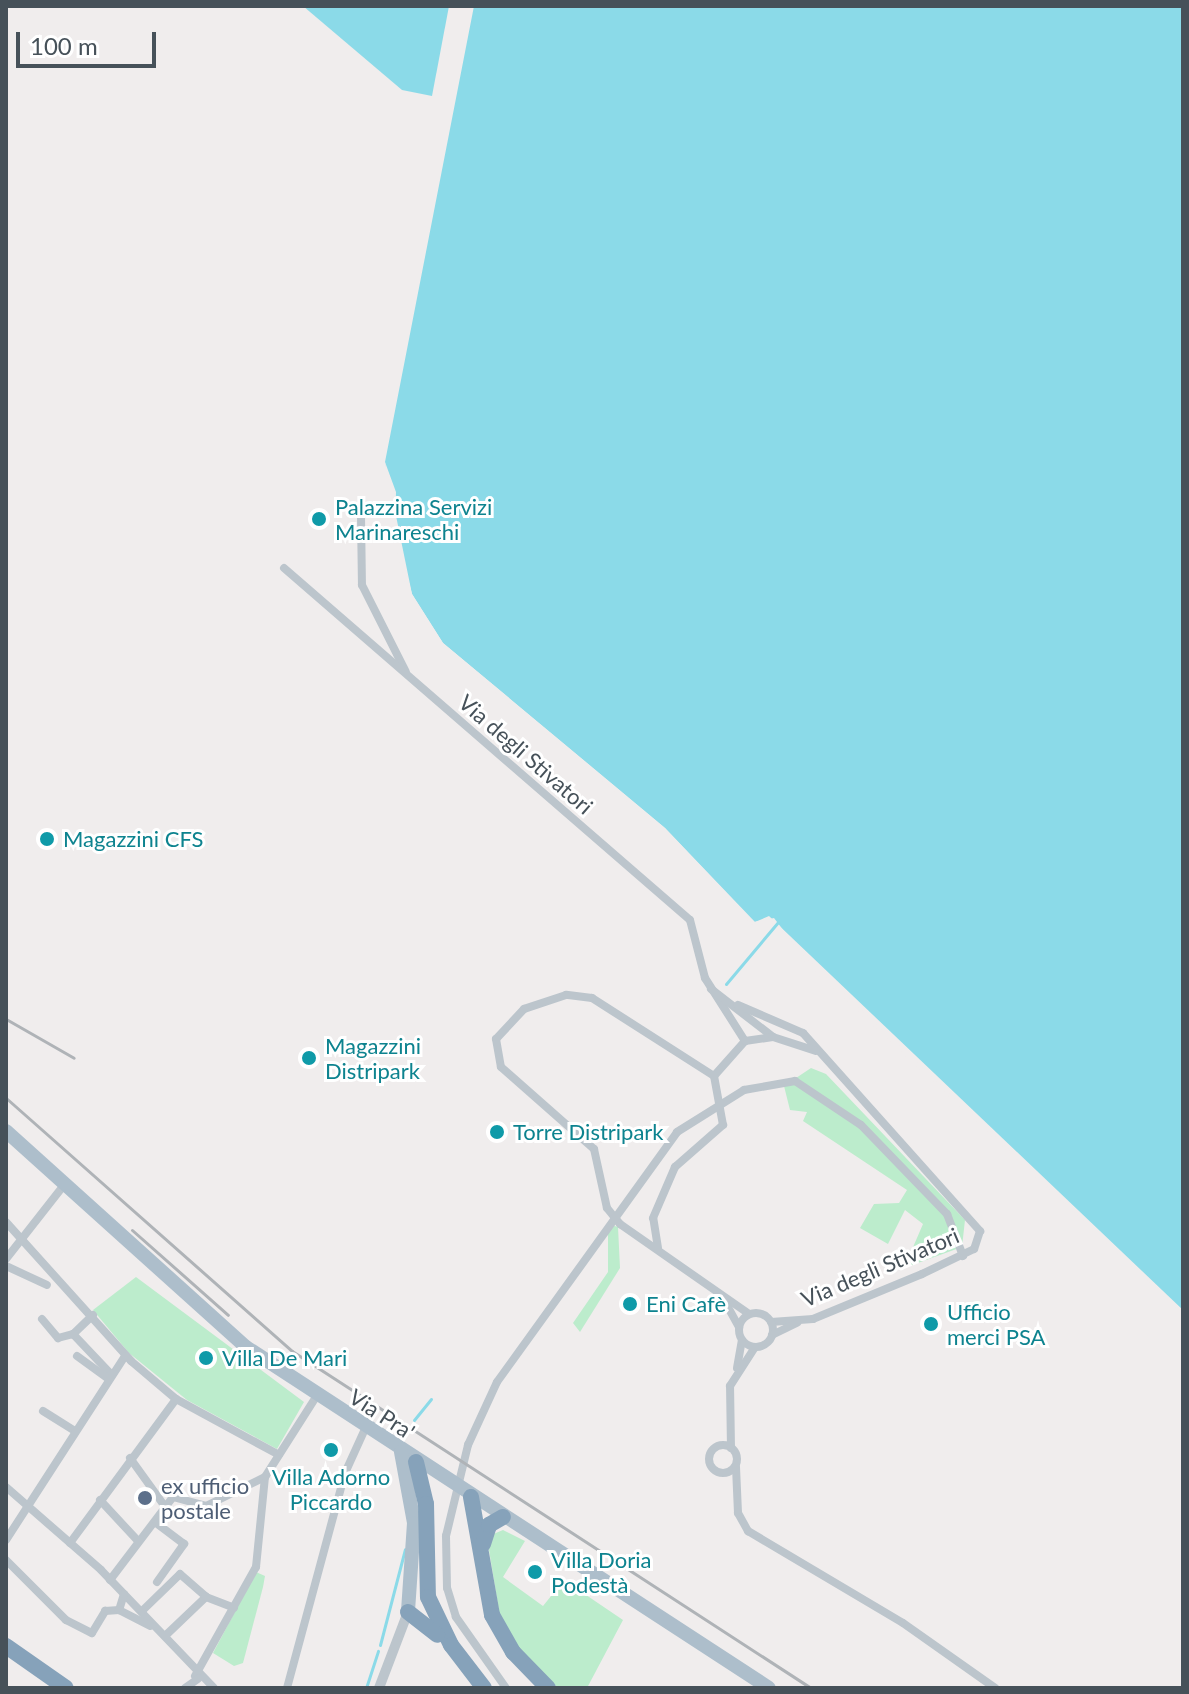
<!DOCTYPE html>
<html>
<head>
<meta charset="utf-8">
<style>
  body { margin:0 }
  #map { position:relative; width:1189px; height:1694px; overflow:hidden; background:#f0eded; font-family:Lato,sans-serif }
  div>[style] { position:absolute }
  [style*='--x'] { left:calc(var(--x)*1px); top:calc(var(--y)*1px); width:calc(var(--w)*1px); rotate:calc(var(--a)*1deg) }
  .green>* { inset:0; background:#bceccc }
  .water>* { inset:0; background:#8bdae8 }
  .pier>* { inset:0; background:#f0eded }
  .stream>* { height:3px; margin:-1.5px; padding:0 1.5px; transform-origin:1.5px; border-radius:1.5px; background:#8bdae8 }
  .minor>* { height:8px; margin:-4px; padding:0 4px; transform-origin:4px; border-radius:4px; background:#bcc5cc }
  .minor>.ring { margin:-4px; padding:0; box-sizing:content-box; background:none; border:8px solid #bcc5cc; border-radius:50% }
  .tertiary>* { height:10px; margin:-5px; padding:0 5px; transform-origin:5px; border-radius:5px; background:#bcc5cc }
  .primary>* { height:14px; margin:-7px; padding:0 7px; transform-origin:7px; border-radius:7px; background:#adbecb }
  .motorway>* { height:16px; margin:-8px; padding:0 8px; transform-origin:8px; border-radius:8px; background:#86a2ba }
  .rail>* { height:3px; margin:-1.5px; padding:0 1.5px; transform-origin:1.5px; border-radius:1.5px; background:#afb3b7 }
  .dots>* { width:22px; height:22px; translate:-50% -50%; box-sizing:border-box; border:4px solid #fff; border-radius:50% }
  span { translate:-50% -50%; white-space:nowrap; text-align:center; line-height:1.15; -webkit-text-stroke:6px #fff; paint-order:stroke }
  .culture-label { font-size:22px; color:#0d838f }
  .left { translate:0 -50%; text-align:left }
  .street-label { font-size:22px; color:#465159 }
  .service-label { font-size:22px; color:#4e5e75 }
  .frame { position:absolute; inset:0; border:8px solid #465159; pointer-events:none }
  .scale { position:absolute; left:16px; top:32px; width:140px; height:36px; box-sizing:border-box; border:4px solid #465159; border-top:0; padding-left:10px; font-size:24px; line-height:28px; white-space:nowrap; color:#465159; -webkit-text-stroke:6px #fff; paint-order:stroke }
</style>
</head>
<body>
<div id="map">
  <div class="green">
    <div style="clip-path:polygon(811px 1068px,826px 1074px,965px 1220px,962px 1247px,904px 1268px,923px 1224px,905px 1210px,888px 1244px,860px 1228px,874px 1204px,899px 1203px,907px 1190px,803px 1121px,807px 1112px,790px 1110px,784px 1086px)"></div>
    <div style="clip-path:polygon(608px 1224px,618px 1227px,620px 1268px,580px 1332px,573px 1323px,608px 1272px)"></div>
    <div style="clip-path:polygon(136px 1277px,304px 1402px,277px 1449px,187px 1400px,129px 1353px,93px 1310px)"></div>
    <div style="clip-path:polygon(503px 1530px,525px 1541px,503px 1577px,543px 1606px,564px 1580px,623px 1620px,587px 1688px,558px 1688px,519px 1649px,500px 1617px,489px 1550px,491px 1535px)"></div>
    <div style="clip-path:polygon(256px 1572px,265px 1576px,263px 1587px,243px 1663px,234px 1666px,213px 1653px)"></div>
  </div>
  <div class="water">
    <div style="clip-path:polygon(303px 6px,449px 6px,432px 96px,402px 90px)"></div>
    <div style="clip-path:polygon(474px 6px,1183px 6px,1183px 1310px,769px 916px,755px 922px,665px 828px,443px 643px,412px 594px,385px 462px)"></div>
  </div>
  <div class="pier">
    <div style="clip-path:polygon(385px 462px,396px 492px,395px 529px,412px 594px,443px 643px,665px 828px,754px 922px,774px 918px,799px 951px,1183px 1314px,796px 954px,772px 921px,752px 925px,662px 831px,440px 646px,408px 595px,391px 529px)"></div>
  </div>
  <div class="stream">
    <div style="--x:726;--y:984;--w:81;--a:-50"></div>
    <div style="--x:414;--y:1420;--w:27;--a:-51"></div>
    <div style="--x:380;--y:1645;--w:99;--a:-75.4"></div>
    <div style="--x:366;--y:1688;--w:39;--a:-72"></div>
  </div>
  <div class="minor">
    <div style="--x:361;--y:516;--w:69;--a:89.2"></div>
    <div style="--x:362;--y:585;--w:97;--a:63.2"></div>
    <div style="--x:284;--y:568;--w:537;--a:40.93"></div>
    <div style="--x:690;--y:920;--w:60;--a:75.5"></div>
    <div style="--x:705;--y:978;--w:75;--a:57.6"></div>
    <div style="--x:711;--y:989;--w:78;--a:37.7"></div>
    <div style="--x:738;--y:1005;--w:71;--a:23.3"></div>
    <div style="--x:803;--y:1033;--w:266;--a:48.2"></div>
    <div style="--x:980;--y:1231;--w:19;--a:108"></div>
    <div style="--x:974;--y:1249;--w:58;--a:154.3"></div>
    <div style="--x:922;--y:1274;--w:118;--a:157.6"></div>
    <div style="--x:813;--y:1319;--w:42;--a:175.9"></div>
    <div style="--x:714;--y:1076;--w:47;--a:-48.5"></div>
    <div style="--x:745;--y:1041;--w:28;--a:-8"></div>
    <div style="--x:773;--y:1037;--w:45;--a:18"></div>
    <div style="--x:6;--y:1222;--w:187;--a:48"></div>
    <div style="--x:131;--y:1361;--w:59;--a:40.2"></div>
    <div style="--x:176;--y:1399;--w:117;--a:28.5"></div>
    <div style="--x:658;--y:1248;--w:30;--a:-99"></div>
    <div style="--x:653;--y:1218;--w:56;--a:-66.7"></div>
    <div style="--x:675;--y:1167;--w:64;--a:-41.2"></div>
    <div style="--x:723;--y:1125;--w:50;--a:-100.4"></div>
    <div style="--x:714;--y:1076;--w:145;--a:-147.4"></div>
    <div style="--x:592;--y:998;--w:26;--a:-173"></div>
    <div style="--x:566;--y:995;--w:44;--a:161.6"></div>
    <div style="--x:524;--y:1009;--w:41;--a:133"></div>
    <div style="--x:496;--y:1039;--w:28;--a:80"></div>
    <div style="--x:501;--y:1067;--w:124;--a:41.4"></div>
    <div style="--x:594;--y:1149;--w:60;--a:77.6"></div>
    <div style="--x:607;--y:1208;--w:21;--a:51"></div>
    <div style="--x:620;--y:1224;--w:157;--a:34.9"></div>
    <div style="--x:6;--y:1259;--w:94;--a:-51.9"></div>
    <div style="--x:6;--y:1266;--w:45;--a:24.9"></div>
    <div style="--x:724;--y:1300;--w:31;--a:61"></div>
    <div class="ring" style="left:739px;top:1313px;width:26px;height:26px"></div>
    <div style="--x:93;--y:1315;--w:28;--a:136"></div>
    <div style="--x:73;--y:1334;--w:55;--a:46.5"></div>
    <div style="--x:42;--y:1319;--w:25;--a:50"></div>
    <div style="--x:58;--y:1338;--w:16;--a:-15"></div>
    <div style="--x:772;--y:1335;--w:28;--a:-26"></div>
    <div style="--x:77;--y:1356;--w:37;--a:36"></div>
    <div style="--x:737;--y:1368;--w:28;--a:-80"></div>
    <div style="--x:43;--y:1411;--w:36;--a:32"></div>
    <div class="ring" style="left:709px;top:1445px;width:20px;height:20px"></div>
    <div style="--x:731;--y:1448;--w:62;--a:-90.9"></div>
    <div style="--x:730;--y:1386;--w:46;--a:-57.3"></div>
    <div style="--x:130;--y:1458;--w:62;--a:54.2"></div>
    <div style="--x:736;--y:1467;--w:46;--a:87.5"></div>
    <div style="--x:738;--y:1513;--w:21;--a:61"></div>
    <div style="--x:748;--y:1531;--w:180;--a:30.7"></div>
    <div style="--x:903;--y:1623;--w:113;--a:35.2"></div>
    <div style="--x:6;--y:1487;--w:126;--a:41.1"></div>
    <div style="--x:101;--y:1570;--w:163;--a:46.2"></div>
    <div style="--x:100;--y:1500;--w:56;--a:47.2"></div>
    <div style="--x:6;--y:1540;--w:219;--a:-57.1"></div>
    <div style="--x:70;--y:1543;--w:179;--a:-53.6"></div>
    <div style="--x:6;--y:1560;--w:85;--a:45"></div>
    <div style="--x:66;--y:1620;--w:29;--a:27"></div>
    <div style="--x:92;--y:1633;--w:26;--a:-59"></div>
    <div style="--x:105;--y:1611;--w:14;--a:-4"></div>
    <div style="--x:110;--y:1580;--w:104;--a:-52.8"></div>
    <div style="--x:173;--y:1497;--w:34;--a:15"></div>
    <div style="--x:206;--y:1506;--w:66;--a:-26.2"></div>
    <div style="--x:157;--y:1582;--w:47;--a:-54.6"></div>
    <div style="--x:184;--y:1544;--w:34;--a:-143"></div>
    <div style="--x:124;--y:1594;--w:17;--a:107"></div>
    <div style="--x:119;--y:1610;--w:35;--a:27"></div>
    <div style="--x:142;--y:1611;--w:53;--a:-44.2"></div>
    <div style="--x:180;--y:1574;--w:35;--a:41"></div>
    <div style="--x:165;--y:1636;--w:57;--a:-43.6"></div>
    <div style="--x:206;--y:1597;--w:30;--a:21"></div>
    <div style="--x:195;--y:1676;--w:125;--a:-60.8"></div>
    <div style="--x:256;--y:1567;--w:90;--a:-84.3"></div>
    <div style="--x:265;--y:1477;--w:95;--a:-57.5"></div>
    <div style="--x:185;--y:1688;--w:16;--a:-35"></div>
    <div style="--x:287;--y:1688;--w:223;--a:-74.9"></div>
    <div style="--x:345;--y:1473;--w:48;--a:-65.6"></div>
    <div style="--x:506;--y:1688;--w:87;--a:-125.2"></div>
    <div style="--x:456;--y:1617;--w:30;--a:-107"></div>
    <div style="--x:447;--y:1588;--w:52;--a:-91.1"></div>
    <div style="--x:446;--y:1536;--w:94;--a:-76.4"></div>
    <div style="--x:468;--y:1445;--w:69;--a:-65.3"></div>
    <div style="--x:497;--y:1382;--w:308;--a:-54.2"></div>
    <div style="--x:677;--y:1132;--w:79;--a:-32.1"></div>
    <div style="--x:744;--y:1090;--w:52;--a:-10"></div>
    <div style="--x:795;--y:1081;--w:79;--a:33.7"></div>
    <div style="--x:861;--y:1125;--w:124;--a:46"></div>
    <div style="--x:947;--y:1214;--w:45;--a:69.1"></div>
  </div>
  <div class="tertiary">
    <div style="--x:379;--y:1688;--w:81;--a:-69.1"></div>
  </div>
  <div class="primary">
    <div style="--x:6;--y:1131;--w:323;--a:42"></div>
    <div style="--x:246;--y:1347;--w:624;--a:33.1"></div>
    <div style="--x:401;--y:1452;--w:72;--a:79.6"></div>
    <div style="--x:414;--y:1523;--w:89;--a:93.9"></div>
  </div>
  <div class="motorway">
    <div style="--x:416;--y:1462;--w:43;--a:76.6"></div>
    <div style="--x:426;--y:1504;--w:93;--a:88.8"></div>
    <div style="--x:428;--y:1597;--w:53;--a:64.4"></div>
    <div style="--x:451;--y:1645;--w:54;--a:52.5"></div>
    <div style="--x:471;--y:1497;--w:120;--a:79.9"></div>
    <div style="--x:492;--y:1615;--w:43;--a:60.4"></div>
    <div style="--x:513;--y:1652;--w:50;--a:45.8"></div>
    <div style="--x:483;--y:1544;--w:20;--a:-72"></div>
    <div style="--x:489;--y:1525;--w:16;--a:-30"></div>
    <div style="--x:408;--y:1612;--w:37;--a:38"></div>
    <div style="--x:6;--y:1646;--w:73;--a:35"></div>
  </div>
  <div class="rail">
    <div style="--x:6;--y:1019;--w:78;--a:29.8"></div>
    <div style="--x:6;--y:1098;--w:382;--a:41.5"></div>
    <div style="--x:292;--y:1351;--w:619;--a:33"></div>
    <div style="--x:132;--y:1230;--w:128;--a:41.5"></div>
  </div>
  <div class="dots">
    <div style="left:319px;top:519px;background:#0f9aa8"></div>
    <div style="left:47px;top:839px;background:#0f9aa8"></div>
    <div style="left:309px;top:1058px;background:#0f9aa8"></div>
    <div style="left:497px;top:1132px;background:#0f9aa8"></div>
    <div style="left:630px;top:1304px;background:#0f9aa8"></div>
    <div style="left:931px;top:1324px;background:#0f9aa8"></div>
    <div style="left:206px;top:1358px;background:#0f9aa8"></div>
    <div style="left:331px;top:1450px;background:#0f9aa8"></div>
    <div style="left:145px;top:1498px;background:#5c6f8a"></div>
    <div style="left:535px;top:1572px;background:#0f9aa8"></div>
  </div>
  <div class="culture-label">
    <span class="left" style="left:335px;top:519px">Palazzina Servizi<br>Marinareschi</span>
    <span class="left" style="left:63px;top:839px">Magazzini CFS</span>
    <span class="left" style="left:325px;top:1058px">Magazzini<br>Distripark</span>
    <span class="left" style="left:513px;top:1132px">Torre Distripark</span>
    <span class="left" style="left:646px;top:1304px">Eni Cafè</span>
    <span class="left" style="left:947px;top:1324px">Ufficio<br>merci PSA</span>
    <span class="left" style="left:222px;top:1358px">Villa De Mari</span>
    <span style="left:331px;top:1489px">Villa Adorno<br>Piccardo</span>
    <span class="left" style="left:551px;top:1572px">Villa Doria<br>Podestà</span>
  </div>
  <div class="street-label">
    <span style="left:526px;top:754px;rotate:41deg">Via degli Stivatori</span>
    <span style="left:880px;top:1267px;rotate:-23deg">Via degli Stivatori</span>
    <span style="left:382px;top:1414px;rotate:33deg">Via Pra'</span>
  </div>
  <div class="service-label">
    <span class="left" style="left:161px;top:1498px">ex ufficio<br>postale</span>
  </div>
  <div class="frame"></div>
  <div class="scale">100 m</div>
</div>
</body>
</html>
